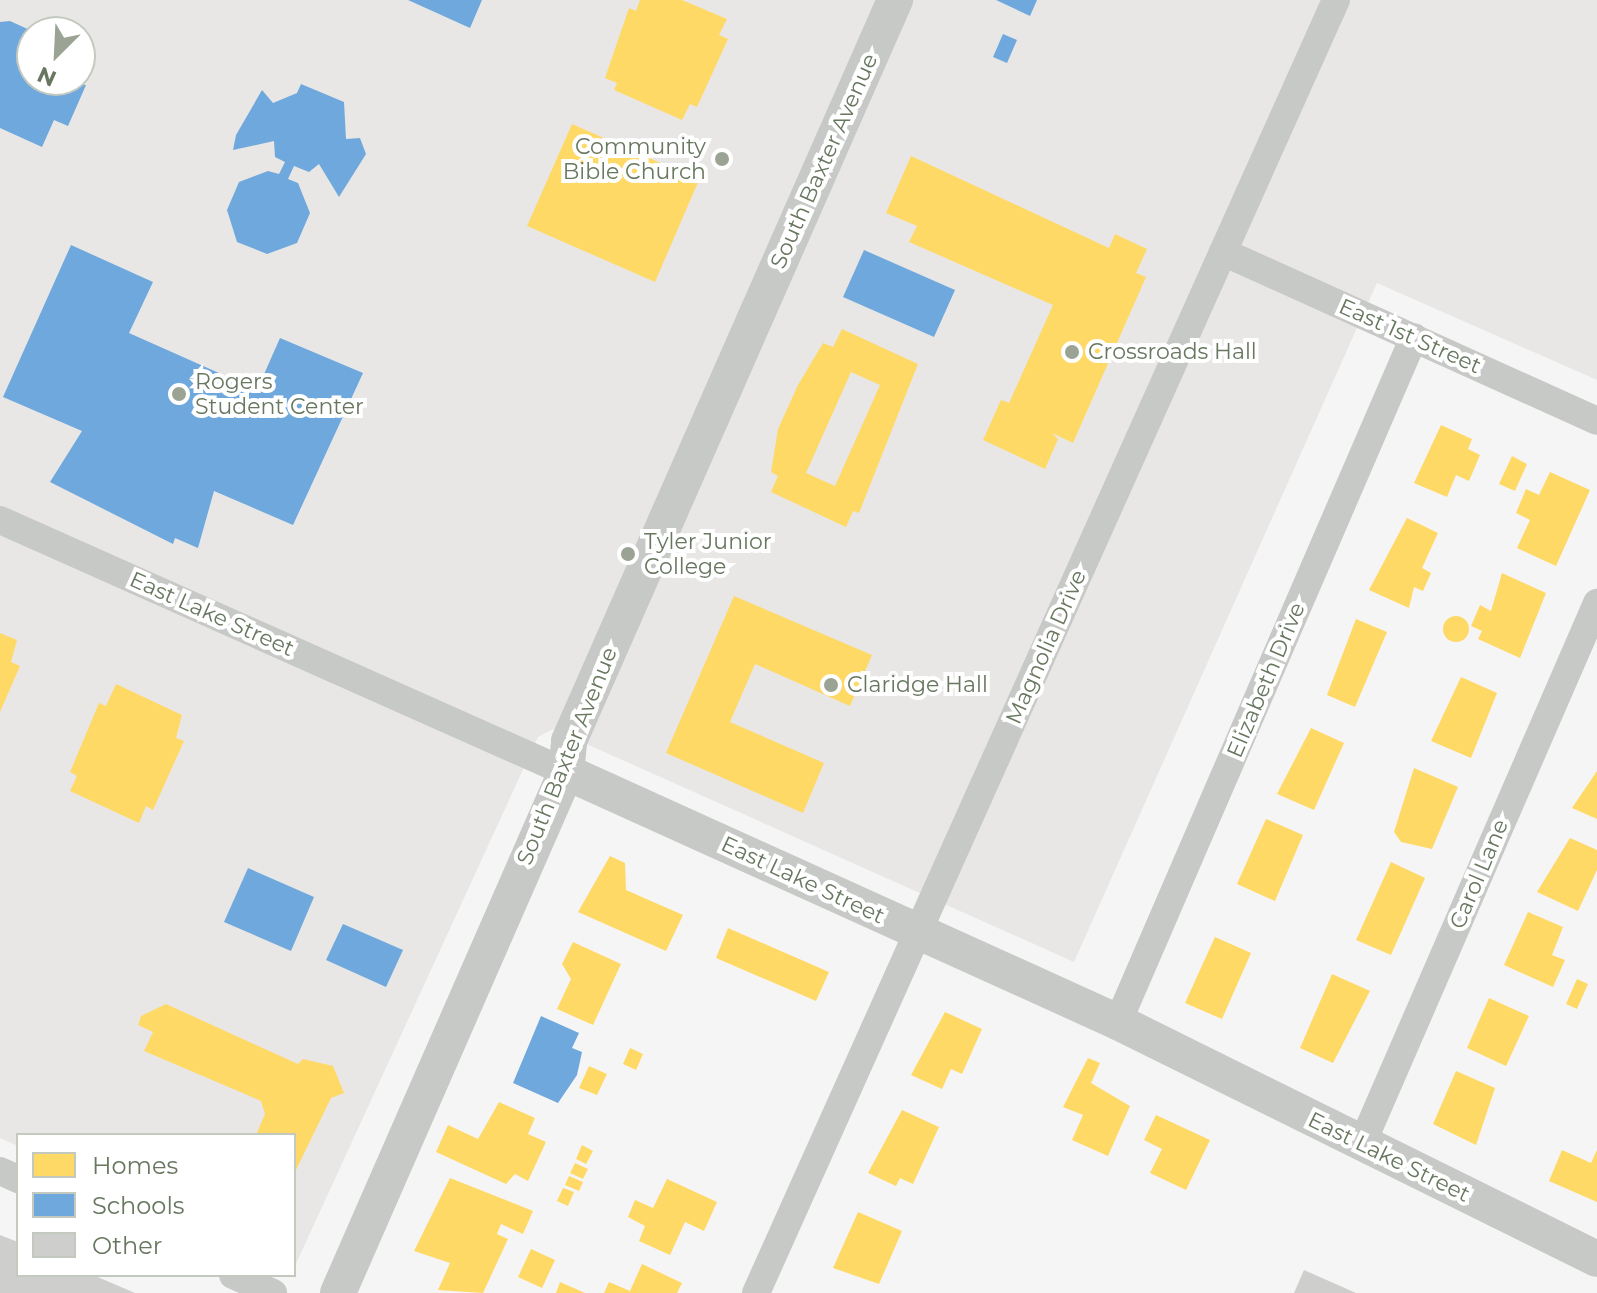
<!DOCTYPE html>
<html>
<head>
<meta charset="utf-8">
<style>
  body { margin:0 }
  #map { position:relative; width:1597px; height:1293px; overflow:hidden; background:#f6f5f6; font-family:Montserrat,sans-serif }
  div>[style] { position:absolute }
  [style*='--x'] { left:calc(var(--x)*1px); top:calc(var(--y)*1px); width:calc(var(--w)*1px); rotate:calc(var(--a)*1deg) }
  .built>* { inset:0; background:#e8e7e6 }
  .homes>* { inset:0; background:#ffd966 }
  .round { border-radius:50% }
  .schools>* { inset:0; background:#6fa8dc }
  .building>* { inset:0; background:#cecfcd }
  .minor>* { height:28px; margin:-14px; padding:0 14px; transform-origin:14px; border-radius:14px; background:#c7c9c6 }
  .tertiary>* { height:36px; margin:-18px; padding:0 18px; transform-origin:18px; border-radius:18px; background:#c7c9c6 }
  .dots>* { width:22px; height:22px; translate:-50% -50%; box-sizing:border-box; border:4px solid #fff; border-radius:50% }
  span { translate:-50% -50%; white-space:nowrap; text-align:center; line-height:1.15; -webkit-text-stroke:8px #fff; paint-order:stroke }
  .poi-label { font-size:22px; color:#687760 }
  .right { translate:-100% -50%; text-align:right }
  .left { translate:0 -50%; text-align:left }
  .street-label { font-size:22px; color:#687760 }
  .legend { position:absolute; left:16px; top:1133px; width:280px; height:144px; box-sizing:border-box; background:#fff; border:2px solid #c3c9bf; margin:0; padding:10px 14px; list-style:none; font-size:24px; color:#687760 }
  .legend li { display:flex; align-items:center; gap:16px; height:40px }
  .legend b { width:40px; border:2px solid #c3c9bf }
  .north { position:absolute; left:16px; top:16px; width:80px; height:80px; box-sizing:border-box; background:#fff; border:2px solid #c3c9bf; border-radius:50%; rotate:204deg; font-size:22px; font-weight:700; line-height:32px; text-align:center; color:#687760 }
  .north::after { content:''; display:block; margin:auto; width:28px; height:36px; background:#9aa394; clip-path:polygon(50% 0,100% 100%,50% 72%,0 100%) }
</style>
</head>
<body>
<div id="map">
  <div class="built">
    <div style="clip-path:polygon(evenodd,0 0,1597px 0,1597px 380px,1377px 283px,1074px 962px,553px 729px,538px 737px,294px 1268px,294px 1135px,18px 1135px,18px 1146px,0 1138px,0 0,32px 32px,80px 32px,80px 80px,32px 80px,32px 32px)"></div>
  </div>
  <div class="homes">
    <div style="clip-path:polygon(640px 0,682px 0,727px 19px,719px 35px,728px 39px,697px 107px,690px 104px,682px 120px,614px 90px,617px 83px,605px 78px,629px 8px,636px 11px)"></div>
    <div style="clip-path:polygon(572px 124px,699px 180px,655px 282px,527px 226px)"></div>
    <div style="clip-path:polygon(911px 156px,1109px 248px,1115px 234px,1147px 249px,1136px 273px,1146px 277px,1073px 443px,1052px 433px,1058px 439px,1045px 469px,983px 440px,1001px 400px,1009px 403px,1053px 305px,909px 242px,917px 226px,886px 213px)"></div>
    <div style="clip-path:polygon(evenodd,842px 329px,918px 364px,859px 513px,853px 511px,846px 527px,771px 492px,778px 476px,771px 472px,778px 429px,798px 385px,823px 343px,833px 347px,842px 329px,851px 372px,880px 385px,835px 486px,806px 473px,851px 372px)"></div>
    <div style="clip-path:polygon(1441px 425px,1472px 439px,1468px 449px,1480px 455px,1469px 481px,1456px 475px,1447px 497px,1414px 483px)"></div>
    <div style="clip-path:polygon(1512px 456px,1527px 464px,1515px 491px,1499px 484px)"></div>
    <div style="clip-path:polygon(1550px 472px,1590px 490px,1556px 566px,1517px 548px,1530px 520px,1516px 513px,1526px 489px,1539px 495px)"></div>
    <div style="clip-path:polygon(1407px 518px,1438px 533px,1422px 568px,1431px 573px,1423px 591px,1414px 587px,1409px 608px,1369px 590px)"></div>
    <div style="clip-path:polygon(1502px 573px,1546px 593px,1520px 658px,1478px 639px,1482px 631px,1471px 626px,1480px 605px,1491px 611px)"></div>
    <div style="clip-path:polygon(734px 596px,872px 655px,850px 706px,755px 664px,730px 722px,824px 763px,803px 813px,666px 753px)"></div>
    <div class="round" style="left:1443px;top:616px;width:26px;height:26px"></div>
    <div style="clip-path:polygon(1356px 619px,1387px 632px,1355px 707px,1327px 695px)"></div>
    <div style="clip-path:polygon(0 633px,17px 640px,11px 662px,20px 666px,0 712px)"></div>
    <div style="clip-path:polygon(1461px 677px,1497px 693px,1471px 758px,1431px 741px)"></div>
    <div style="clip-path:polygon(116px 684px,182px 715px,176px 738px,184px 741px,153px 810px,146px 806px,139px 823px,70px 791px,77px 776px,70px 772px,99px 703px,106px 706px)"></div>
    <div style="clip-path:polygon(1311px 728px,1344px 743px,1314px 810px,1277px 794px)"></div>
    <div style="clip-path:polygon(1414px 768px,1458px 787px,1432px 849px,1401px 842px,1394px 832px)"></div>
    <div style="clip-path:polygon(1597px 771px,1597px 819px,1572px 808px)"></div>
    <div style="clip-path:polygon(1266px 819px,1303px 835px,1275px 901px,1237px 884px)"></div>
    <div style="clip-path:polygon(1570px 838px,1597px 850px,1597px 870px,1578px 911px,1537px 892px)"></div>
    <div style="clip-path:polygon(610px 856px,625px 863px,626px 890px,683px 915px,666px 951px,578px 912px)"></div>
    <div style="clip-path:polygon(1391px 862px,1425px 878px,1391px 955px,1356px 940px)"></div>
    <div style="clip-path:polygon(1528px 912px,1563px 927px,1552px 955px,1565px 960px,1553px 987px,1504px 965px)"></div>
    <div style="clip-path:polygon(728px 928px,829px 972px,816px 1001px,716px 958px)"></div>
    <div style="clip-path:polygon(1215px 937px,1251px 953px,1222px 1019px,1185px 1003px)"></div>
    <div style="clip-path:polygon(573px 942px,621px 964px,593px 1025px,557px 1009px,571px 979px,562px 964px)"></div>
    <div style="clip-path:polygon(1332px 974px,1370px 991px,1333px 1063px,1300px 1048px)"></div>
    <div style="clip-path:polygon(1577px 979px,1588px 984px,1577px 1009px,1566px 1004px)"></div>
    <div style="clip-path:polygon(1489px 998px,1529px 1016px,1506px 1066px,1467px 1048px)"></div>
    <div style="clip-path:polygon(166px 1004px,298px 1064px,303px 1059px,333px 1066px,344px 1093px,331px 1098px,294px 1174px,294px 1135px,256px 1135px,265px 1114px,261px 1101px,144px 1051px,153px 1032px,138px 1025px,141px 1016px)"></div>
    <div style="clip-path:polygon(945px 1012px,982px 1029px,962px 1074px,951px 1069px,942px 1089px,911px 1075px)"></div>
    <div style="clip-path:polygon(630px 1048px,643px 1054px,636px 1070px,623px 1064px)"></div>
    <div style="clip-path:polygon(1088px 1058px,1100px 1063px,1091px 1083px,1130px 1106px,1108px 1156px,1072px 1140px,1083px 1115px,1063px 1107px)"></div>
    <div style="clip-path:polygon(589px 1066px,607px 1074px,597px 1095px,579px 1088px)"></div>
    <div style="clip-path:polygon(1456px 1071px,1495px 1088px,1476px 1145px,1433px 1124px)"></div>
    <div style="clip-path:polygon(499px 1102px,535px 1118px,528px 1134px,546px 1142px,528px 1181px,515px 1174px,506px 1184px,436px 1152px,448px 1125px,478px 1139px)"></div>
    <div style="clip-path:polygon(902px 1110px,939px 1127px,913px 1184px,900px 1178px,896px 1186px,868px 1173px)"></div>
    <div style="clip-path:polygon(1156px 1115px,1210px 1140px,1186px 1190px,1150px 1173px,1162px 1149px,1144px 1140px)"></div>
    <div style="clip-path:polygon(582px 1145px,593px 1151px,586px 1164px,576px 1159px)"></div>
    <div style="clip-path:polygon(1562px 1150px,1591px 1163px,1597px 1150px,1597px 1202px,1549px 1181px)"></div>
    <div style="clip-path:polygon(575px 1163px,588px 1169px,583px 1179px,570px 1173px)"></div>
    <div style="clip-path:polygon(569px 1176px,583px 1182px,579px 1191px,565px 1185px)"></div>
    <div style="clip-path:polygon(450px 1178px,533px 1211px,523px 1234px,501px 1224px,497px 1234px,508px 1239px,483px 1293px,438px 1290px,450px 1263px,414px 1251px)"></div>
    <div style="clip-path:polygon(667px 1179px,717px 1202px,704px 1231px,685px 1222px,670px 1255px,639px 1241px,645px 1226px,628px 1217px,635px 1200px,653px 1208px)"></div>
    <div style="clip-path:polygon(563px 1188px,574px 1192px,568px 1206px,557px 1201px)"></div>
    <div style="clip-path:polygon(858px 1212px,902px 1231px,879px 1284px,833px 1268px)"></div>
    <div style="clip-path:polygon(531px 1249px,555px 1260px,542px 1288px,518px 1277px)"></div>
    <div style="clip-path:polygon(642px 1264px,682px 1283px,677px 1293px,604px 1293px,609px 1282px,630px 1291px)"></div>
    <div style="clip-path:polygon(560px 1282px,585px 1293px,556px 1293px)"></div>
  </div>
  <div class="schools">
    <div style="clip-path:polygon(408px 0,482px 0,470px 28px)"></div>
    <div style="clip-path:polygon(996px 0,1037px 0,1030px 16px)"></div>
    <div style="clip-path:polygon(10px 21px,32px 31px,32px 80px,86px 85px,68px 126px,54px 120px,42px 147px,0 128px,0 22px)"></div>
    <div style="clip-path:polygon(1003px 34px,1017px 40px,1007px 63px,993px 57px)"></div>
    <div style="clip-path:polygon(301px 84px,344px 102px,346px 139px,360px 138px,366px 154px,339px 197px,319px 164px,309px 172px,294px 166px,288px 179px,298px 183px,310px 213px,297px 243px,267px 254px,237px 242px,227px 210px,239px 182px,268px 171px,279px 174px,285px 162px,275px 157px,274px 141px,233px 150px,236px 135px,262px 90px,273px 103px,297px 93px)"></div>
    <div style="clip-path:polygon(71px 245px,153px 282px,129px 333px,257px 390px,280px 338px,363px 373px,293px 525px,214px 491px,198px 548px,175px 538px,173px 544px,50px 482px,82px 431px,3px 397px)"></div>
    <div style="clip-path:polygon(864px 250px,955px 290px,934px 337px,843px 297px)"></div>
    <div style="clip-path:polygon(248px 868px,314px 897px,291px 951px,224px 922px)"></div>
    <div style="clip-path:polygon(343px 924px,403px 950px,386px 987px,326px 960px)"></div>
    <div style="clip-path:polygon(541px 1016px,579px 1033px,572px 1048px,582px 1052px,577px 1075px,558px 1103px,513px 1083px)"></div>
  </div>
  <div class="building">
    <div style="clip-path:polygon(0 1235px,18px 1242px,18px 1275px,93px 1275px,135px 1293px,0 1293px)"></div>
    <div style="clip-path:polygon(1304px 1270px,1356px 1293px,1294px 1293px)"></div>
  </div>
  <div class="minor">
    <div style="--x:1223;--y:252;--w:410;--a:24.3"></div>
    <div style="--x:0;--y:520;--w:620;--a:24"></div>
    <div style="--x:1118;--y:1022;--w:746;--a:-66.63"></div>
    <div style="--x:1362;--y:1144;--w:590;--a:-66.52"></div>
    <div style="--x:0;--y:1171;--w:20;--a:24"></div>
    <div style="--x:233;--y:1275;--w:44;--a:24.2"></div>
    <div style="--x:756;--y:1293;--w:1417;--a:-65.84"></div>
  </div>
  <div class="tertiary">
    <div style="--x:566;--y:772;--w:606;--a:24.37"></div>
    <div style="--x:1118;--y:1022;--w:534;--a:26.33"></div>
    <div style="--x:338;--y:1293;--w:569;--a:-66.36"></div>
    <div style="--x:566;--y:772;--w:31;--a:-84"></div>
    <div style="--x:569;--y:741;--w:810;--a:-66.25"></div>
  </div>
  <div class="dots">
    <div style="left:722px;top:159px;background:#9aa394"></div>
    <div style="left:1072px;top:352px;background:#9aa394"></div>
    <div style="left:179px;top:394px;background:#9aa394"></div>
    <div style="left:628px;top:554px;background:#9aa394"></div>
    <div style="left:831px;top:685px;background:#9aa394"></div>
  </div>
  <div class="poi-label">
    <span class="right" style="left:706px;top:159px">Community<br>Bible Church</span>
    <span class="left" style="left:1088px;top:352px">Crossroads Hall</span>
    <span class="left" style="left:195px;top:394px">Rogers<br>Student Center</span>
    <span class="left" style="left:644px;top:554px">Tyler Junior<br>College</span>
    <span class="left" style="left:847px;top:685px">Claridge Hall</span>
  </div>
  <div class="street-label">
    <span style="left:824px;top:161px;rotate:-66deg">South Baxter Avenue</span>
    <span style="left:1410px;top:336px;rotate:24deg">East 1st Street</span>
    <span style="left:212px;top:614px;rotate:24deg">East Lake Street</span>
    <span style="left:1046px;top:647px;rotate:-66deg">Magnolia Drive</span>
    <span style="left:1266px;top:680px;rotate:-67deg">Elizabeth Drive</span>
    <span style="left:567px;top:756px;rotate:-68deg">South Baxter Avenue</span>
    <span style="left:1479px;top:874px;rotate:-67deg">Carol Lane</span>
    <span style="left:803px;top:880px;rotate:25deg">East Lake Street</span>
    <span style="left:1389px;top:1157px;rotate:26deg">East Lake Street</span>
  </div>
  <ul class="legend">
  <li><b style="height:22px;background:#ffd966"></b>Homes</li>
  <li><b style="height:22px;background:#6fa8dc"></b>Schools</li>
  <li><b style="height:22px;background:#cecfcd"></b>Other</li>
  </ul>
  <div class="north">N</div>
</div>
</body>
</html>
